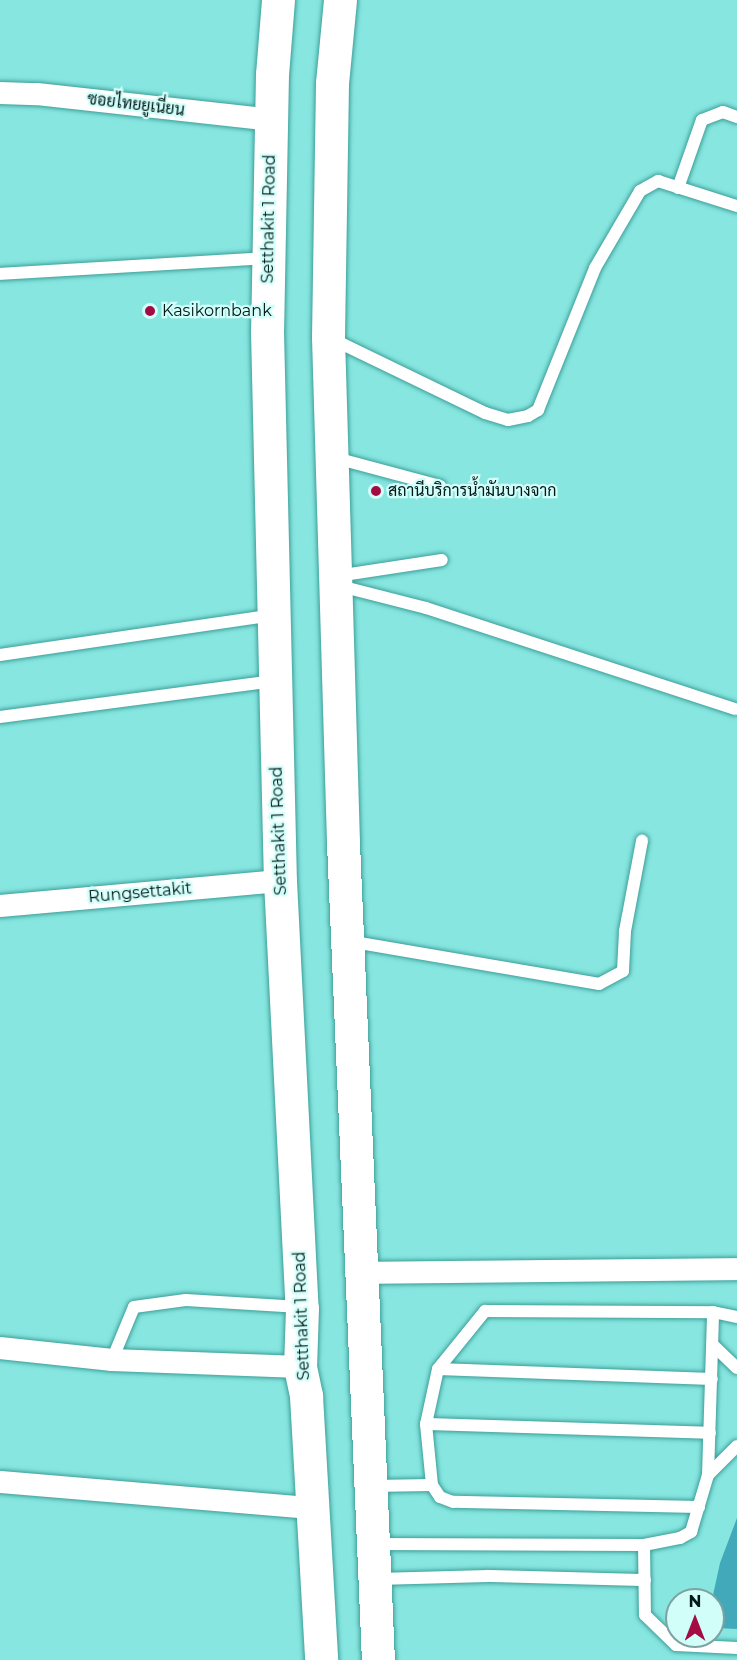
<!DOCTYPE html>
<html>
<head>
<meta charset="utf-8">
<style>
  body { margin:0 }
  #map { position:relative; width:737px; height:1660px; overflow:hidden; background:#87e6e0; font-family:Montserrat,Sarabun,sans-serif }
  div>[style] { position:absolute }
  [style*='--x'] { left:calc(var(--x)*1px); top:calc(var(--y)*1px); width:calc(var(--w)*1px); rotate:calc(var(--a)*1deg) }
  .building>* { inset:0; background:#41a9b9 }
  .roads { filter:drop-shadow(0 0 2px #3d9f99) drop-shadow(0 0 2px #3d9f99) }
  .lane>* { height:12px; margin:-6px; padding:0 6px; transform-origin:6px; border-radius:6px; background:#fff }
  .street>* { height:22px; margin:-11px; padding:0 11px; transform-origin:11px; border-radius:11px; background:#fff }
  .primary>* { height:33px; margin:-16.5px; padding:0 16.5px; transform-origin:16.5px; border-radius:16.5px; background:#fff }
  .dots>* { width:16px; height:16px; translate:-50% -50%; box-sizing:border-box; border:3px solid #d2fefa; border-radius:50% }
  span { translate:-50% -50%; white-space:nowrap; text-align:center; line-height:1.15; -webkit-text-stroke:4.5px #d2fefa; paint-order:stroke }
  .street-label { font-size:16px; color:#001817 }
  .poi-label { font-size:16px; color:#001817 }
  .left { translate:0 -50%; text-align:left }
  .north { position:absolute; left:665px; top:1588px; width:60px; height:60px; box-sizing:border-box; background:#d2fefa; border:2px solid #7ea29f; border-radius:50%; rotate:0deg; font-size:16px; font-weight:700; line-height:24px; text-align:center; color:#001817 }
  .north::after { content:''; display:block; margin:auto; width:21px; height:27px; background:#a40b42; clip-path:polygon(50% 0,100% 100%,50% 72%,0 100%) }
</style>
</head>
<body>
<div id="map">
  <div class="building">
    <div style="clip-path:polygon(737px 1518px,737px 1629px,716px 1628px,713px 1595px,720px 1563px)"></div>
  </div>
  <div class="roads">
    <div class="lane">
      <div style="--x:678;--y:188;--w:72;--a:-70.6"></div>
      <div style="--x:702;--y:120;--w:22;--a:-21"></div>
      <div style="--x:723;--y:112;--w:15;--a:20"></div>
      <div style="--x:0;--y:274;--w:267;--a:-3.4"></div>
      <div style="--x:330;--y:338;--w:172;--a:25.8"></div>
      <div style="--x:485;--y:413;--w:24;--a:17"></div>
      <div style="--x:508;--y:420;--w:20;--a:-11"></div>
      <div style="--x:528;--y:416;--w:12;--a:-31"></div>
      <div style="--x:538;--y:410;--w:153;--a:-68.1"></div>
      <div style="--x:595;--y:268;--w:89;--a:-59.7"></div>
      <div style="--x:640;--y:191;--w:21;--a:-29"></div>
      <div style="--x:658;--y:181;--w:83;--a:17.6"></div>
      <div style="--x:332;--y:457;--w:112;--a:15"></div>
      <div style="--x:337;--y:576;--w:106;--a:-8.7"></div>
      <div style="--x:336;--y:585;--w:93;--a:14.3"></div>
      <div style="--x:426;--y:608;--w:325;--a:18.1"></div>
      <div style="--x:0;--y:655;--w:276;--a:-8.3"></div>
      <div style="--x:0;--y:717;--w:276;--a:-7.5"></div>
      <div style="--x:348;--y:941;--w:255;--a:9.7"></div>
      <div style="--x:599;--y:984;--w:27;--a:-28"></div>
      <div style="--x:623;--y:971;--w:40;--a:-87.1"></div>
      <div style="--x:625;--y:931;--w:92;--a:-79.3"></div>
      <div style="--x:713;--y:1345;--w:33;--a:44"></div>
      <div style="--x:112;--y:1360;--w:57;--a:-67.5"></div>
      <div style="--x:134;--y:1307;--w:52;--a:-7.7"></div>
      <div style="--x:186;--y:1300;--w:114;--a:3.5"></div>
      <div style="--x:438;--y:1369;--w:274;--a:2.1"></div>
      <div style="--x:426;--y:1424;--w:284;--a:1.8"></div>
      <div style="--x:708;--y:1475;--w:41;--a:-45"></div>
      <div style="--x:370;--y:1486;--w:62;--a:-0.9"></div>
      <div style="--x:699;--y:1507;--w:246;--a:-178.8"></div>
      <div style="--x:453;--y:1502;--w:14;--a:-159"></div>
      <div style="--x:440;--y:1497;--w:14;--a:-124"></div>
      <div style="--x:432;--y:1485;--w:61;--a:-95.6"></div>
      <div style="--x:426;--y:1424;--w:56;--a:-77.7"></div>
      <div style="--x:438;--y:1369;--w:75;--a:-51"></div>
      <div style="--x:485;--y:1311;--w:228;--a:0.3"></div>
      <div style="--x:373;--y:1544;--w:271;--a:0.2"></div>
      <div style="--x:644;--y:1545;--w:37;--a:-11"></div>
      <div style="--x:680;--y:1538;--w:13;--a:-29"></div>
      <div style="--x:691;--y:1532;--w:59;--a:-73.4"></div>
      <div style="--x:708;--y:1475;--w:163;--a:-88.2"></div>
      <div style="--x:713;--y:1312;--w:25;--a:12"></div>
      <div style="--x:644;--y:1545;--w:70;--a:89.2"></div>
      <div style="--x:645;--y:1615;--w:43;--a:44.1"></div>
      <div style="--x:676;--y:1645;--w:61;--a:2.8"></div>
      <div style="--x:377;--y:1579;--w:111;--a:-1.5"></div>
      <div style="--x:488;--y:1576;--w:157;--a:1.5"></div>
    </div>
    <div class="street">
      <div style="--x:0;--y:93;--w:37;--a:2"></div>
      <div style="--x:37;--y:94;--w:235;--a:6.3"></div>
      <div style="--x:0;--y:906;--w:281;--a:-5.1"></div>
      <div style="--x:361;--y:1273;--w:376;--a:-0.6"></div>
      <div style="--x:0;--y:1348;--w:113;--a:6.1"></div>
      <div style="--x:112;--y:1360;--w:188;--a:2.1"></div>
      <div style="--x:0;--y:1482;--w:313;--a:4.8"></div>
    </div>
    <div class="primary">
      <div style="--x:278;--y:0;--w:74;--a:94.6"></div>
      <div style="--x:272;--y:74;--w:257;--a:91.1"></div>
      <div style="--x:267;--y:331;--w:550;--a:88.65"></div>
      <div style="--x:280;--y:881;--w:428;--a:87.1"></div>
      <div style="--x:302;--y:1308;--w:59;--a:91.9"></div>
      <div style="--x:300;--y:1367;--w:30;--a:78"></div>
      <div style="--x:306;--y:1396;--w:264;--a:86.7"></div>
      <div style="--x:340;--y:0;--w:83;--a:95.5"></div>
      <div style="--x:332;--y:83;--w:254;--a:90.9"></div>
      <div style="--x:328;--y:337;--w:506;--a:88.3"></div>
      <div style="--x:343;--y:843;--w:818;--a:87.55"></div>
    </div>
  </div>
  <div class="dots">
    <div style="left:150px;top:311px;background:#a40b42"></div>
    <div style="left:376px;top:491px;background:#a40b42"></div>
  </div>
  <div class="street-label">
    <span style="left:136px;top:105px;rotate:7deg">ซอยไทยยูเนี่ยน</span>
    <span style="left:269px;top:219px;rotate:-89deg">Setthakit 1 Road</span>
    <span style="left:279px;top:831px;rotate:-92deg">Setthakit 1 Road</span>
    <span style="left:140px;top:893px;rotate:-5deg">Rungsettakit</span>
    <span style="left:302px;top:1316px;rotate:-92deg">Setthakit 1 Road</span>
  </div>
  <div class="poi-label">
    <span class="left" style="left:162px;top:311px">Kasikornbank</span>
    <span class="left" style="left:388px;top:491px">สถานีบริการน้ำมันบางจาก</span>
  </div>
  <div class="north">N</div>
</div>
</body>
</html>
